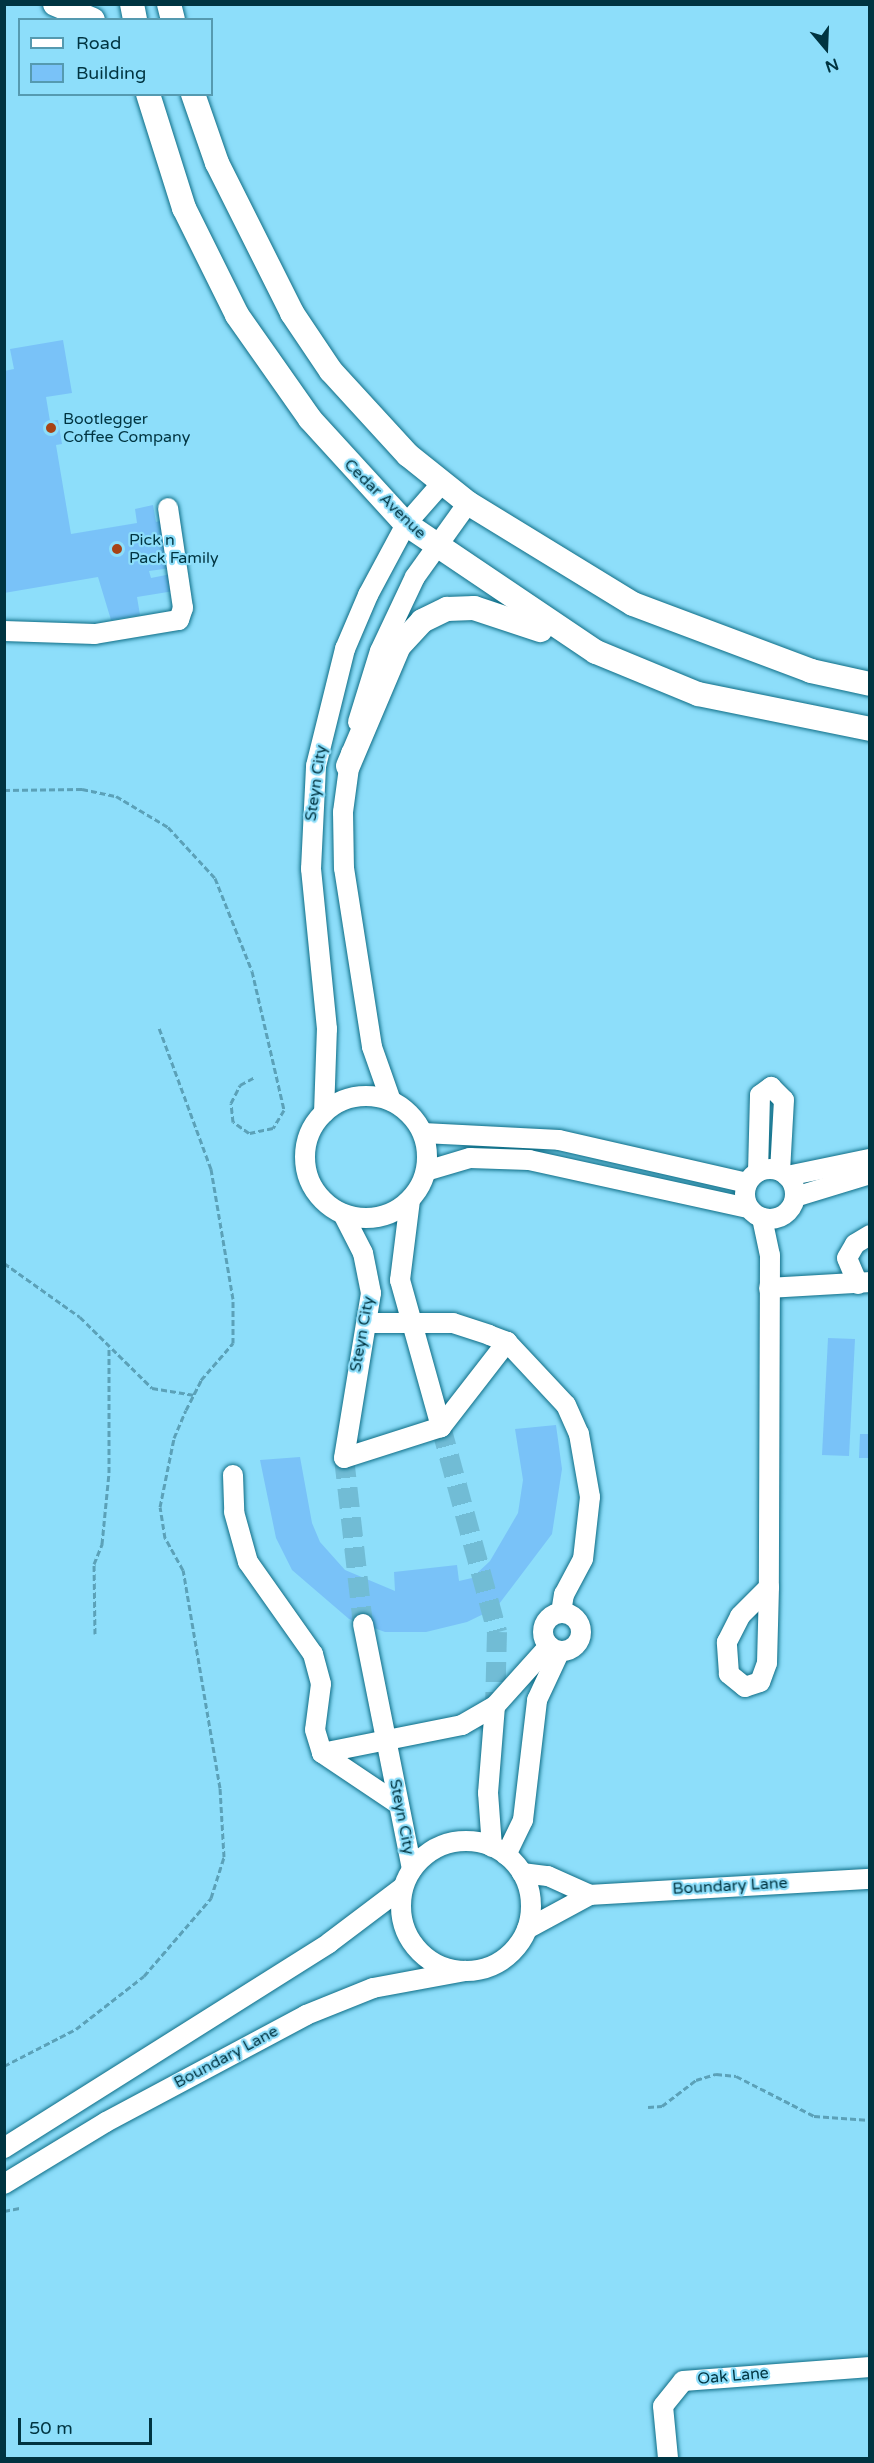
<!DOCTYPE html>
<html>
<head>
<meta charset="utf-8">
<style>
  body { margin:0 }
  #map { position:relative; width:874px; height:2463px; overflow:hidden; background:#8ddefa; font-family:"Varela Round",sans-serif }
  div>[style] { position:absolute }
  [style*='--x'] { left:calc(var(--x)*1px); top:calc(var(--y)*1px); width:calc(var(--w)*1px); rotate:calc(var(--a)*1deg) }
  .building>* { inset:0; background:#79c2f8 }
  .minor-tunnel>* { height:20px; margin-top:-10px; transform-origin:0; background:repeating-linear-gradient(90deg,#71bcd5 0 20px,transparent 0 30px) }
  .path>* { height:3px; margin-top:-1.5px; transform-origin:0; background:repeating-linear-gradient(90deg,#5ba1b8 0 6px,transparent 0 9px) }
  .roads { filter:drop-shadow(0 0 2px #0e6d86) drop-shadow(0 0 2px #0e6d86) }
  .minor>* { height:20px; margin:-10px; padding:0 10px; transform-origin:10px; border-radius:10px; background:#fff }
  .minor>.ring { margin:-10px; padding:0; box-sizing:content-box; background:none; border:20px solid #fff; border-radius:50% }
  .major>* { height:24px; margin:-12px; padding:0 12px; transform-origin:12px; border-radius:12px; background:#fff }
  .dots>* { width:16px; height:16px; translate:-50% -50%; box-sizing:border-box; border:3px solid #8ddefa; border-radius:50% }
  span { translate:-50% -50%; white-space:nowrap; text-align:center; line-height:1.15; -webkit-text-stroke:4.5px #8ddefa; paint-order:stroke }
  .poi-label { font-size:16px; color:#003441 }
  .left { translate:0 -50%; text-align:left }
  .street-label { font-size:16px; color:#003441 }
  .frame { position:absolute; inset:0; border:6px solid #003441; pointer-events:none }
  .legend { position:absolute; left:18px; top:18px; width:195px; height:78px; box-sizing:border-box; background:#8ddefa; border:2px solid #559ab0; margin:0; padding:8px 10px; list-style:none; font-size:18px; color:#003441 }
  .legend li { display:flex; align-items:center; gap:12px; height:30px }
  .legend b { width:30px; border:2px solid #559ab0 }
  .north { position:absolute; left:796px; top:18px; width:60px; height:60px; -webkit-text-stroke:4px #8ddefa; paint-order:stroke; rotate:161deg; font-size:16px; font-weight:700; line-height:24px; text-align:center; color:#003441 }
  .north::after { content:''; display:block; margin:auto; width:21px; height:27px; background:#003441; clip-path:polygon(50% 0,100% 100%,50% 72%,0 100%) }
  .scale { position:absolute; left:18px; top:2418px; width:134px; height:27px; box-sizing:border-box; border:3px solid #003441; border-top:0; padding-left:8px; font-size:18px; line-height:21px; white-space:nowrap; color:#003441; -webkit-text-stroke:4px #8ddefa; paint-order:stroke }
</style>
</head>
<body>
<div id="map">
  <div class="building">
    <div style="clip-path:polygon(63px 340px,72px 393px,46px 397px,50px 421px,58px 420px,62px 444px,56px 445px,71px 534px,137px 523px,135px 509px,153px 505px,156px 522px,163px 520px,171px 568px,149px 571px,151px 578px,171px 574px,174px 591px,137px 597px,140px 615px,111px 620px,98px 577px,4px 593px,4px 371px,14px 369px,10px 349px)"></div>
    <div style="clip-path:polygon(828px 1338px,855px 1339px,849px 1456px,822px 1455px)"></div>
    <div style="clip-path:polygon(556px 1425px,562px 1469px,552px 1534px,496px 1608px,467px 1622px,426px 1632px,385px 1632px,349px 1619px,292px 1570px,276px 1538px,260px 1460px,300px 1457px,312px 1523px,320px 1542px,345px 1570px,395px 1591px,394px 1572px,457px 1565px,459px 1581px,472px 1578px,490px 1561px,518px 1513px,523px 1480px,515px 1429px)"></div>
    <div style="clip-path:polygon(860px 1434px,870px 1434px,870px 1458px,859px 1458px)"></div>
  </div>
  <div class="minor-tunnel">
    <div style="--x:441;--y:1427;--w:213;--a:74.7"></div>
    <div style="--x:497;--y:1632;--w:74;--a:91.5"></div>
    <div style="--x:344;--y:1458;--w:167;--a:83.5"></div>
  </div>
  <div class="path">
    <div style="--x:4;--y:790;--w:78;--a:-0.7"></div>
    <div style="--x:82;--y:789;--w:35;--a:12"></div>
    <div style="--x:116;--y:796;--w:61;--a:30.8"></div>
    <div style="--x:168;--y:827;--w:69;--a:47.3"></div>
    <div style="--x:215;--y:878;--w:100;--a:68.3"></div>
    <div style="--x:252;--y:971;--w:143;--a:77"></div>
    <div style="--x:284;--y:1110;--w:21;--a:121"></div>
    <div style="--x:273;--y:1128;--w:25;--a:168"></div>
    <div style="--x:249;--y:1133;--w:19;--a:-145"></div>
    <div style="--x:233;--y:1122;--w:19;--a:-96"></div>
    <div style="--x:231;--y:1103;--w:20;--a:-63"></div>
    <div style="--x:240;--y:1085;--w:17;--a:-28"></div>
    <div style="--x:4;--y:1263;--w:93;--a:35.4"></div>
    <div style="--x:80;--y:1317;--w:101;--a:44.6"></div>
    <div style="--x:152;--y:1388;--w:43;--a:9.5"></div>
    <div style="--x:95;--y:1634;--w:70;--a:-90.8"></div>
    <div style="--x:94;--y:1564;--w:22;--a:-68"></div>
    <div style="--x:102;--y:1544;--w:71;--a:-84.4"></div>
    <div style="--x:109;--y:1473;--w:126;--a:-90"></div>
    <div style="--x:4;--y:2066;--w:81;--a:-27.2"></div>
    <div style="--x:76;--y:2029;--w:86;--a:-37.9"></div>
    <div style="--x:144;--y:1976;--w:103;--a:-49.3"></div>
    <div style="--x:211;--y:1898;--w:43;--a:-72.4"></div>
    <div style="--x:224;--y:1857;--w:69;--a:-93.3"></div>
    <div style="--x:220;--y:1788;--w:221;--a:-99.6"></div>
    <div style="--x:183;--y:1570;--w:37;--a:-119"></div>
    <div style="--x:165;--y:1538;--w:31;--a:-99"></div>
    <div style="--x:160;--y:1507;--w:70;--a:-78.5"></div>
    <div style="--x:174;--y:1438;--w:30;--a:-67"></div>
    <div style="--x:186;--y:1410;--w:34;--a:-63"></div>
    <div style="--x:201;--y:1380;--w:49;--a:-49.1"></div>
    <div style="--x:233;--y:1343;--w:44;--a:-90"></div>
    <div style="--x:233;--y:1299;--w:132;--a:-99.6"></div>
    <div style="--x:211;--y:1169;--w:150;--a:-110.2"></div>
    <div style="--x:648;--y:2107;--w:14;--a:-4"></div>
    <div style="--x:662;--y:2106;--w:43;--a:-37.4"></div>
    <div style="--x:696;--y:2080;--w:21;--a:-17"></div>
    <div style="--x:716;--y:2074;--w:20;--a:6"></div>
    <div style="--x:736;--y:2076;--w:88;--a:27.1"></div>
    <div style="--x:814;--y:2116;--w:56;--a:4.1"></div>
    <div style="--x:4;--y:2211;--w:16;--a:-11"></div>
  </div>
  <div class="roads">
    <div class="minor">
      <div style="--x:4;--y:631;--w:91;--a:1.9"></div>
      <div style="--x:95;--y:634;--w:85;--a:-9.5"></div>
      <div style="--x:179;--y:620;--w:13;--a:-72"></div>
      <div style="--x:183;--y:608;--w:101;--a:-98.5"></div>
      <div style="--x:358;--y:722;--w:74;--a:-72.8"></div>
      <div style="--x:380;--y:651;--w:82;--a:-64.7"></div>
      <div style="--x:415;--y:577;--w:91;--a:-54.4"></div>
      <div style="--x:351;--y:753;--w:60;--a:97.7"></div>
      <div style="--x:343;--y:812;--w:56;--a:89"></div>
      <div style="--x:344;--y:868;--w:181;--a:81.1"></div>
      <div style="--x:372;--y:1047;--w:57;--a:70.6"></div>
      <div class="ring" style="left:305px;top:1096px;width:102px;height:102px"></div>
      <div style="--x:324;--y:1113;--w:84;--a:-88"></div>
      <div style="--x:327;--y:1029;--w:161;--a:-95.7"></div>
      <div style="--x:311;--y:869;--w:103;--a:-87.2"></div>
      <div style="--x:316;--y:766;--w:121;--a:-76.1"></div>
      <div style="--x:345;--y:649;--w:59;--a:-66.9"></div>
      <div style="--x:368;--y:595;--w:81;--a:-61.8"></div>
      <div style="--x:406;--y:524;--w:55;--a:-48.7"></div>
      <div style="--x:423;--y:1133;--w:136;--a:2.9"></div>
      <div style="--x:559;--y:1140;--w:193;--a:12.9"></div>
      <div class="ring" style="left:745px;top:1169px;width:30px;height:30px"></div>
      <div style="--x:426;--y:1171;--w:46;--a:-16.5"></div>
      <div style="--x:470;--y:1158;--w:59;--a:1.9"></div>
      <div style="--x:529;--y:1160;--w:224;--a:12.4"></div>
      <div style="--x:758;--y:1172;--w:77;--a:-88.5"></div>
      <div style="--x:760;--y:1095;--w:14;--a:-36"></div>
      <div style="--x:771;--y:1087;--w:18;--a:45"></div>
      <div style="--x:784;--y:1100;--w:71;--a:93.2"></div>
      <div style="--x:787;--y:1176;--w:85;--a:-11.6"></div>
      <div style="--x:795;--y:1197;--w:78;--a:-17"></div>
      <div style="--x:410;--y:1200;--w:81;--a:97.1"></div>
      <div style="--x:400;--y:1280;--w:153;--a:74.4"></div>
      <div style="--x:343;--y:1214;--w:44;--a:62.9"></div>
      <div style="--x:363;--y:1253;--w:41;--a:78.7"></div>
      <div style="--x:371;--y:1293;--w:167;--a:99.3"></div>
      <div style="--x:344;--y:1458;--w:102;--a:-17.7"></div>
      <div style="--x:441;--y:1427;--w:108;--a:-52.2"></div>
      <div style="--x:762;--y:1218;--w:38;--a:78"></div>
      <div style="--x:770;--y:1255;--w:332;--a:90.2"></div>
      <div style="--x:769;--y:1587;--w:76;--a:91.5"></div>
      <div style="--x:767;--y:1663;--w:20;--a:110"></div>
      <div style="--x:760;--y:1682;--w:16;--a:162"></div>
      <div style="--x:745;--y:1687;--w:21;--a:-141"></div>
      <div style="--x:729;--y:1674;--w:32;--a:-94"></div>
      <div style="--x:727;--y:1642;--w:29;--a:-63"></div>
      <div style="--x:740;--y:1616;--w:41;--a:-45"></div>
      <div style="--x:858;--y:1284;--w:28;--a:-113"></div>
      <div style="--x:847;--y:1258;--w:16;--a:-60"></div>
      <div style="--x:855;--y:1244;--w:17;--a:-31"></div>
      <div style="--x:769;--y:1288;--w:101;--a:-3.4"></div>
      <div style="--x:368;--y:1323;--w:85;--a:0"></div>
      <div style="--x:453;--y:1323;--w:38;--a:18"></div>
      <div style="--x:489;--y:1335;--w:19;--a:21"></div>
      <div style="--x:507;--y:1342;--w:86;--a:46.9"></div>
      <div style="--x:566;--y:1405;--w:32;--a:66"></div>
      <div style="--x:579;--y:1434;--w:64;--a:80.1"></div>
      <div style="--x:590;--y:1497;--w:62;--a:96.4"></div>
      <div style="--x:583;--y:1559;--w:40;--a:118"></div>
      <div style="--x:564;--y:1594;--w:19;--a:99"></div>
      <div style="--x:233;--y:1475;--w:37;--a:88"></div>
      <div style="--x:234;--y:1512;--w:52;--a:74.4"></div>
      <div style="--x:248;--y:1562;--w:113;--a:54.8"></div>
      <div style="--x:313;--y:1654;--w:31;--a:75"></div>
      <div style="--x:321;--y:1684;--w:46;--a:97.4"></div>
      <div style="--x:315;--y:1730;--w:24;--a:73"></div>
      <div style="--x:322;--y:1753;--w:92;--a:33.9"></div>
      <div class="ring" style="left:543px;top:1613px;width:18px;height:18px"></div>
      <div style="--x:363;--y:1624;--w:250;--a:78.7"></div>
      <div style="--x:322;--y:1753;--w:143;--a:-11.3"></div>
      <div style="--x:462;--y:1725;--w:38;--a:-30"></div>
      <div style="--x:495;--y:1706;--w:81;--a:-48"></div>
      <div class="ring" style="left:401px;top:1841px;width:110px;height:110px"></div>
      <div style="--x:492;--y:1847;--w:54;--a:-94.2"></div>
      <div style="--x:488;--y:1793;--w:87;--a:-85.4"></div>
      <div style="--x:506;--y:1855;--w:39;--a:-64"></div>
      <div style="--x:523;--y:1820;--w:121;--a:-83.3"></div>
      <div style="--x:537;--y:1700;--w:54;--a:-64.9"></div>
      <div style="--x:522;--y:1873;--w:26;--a:7"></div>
      <div style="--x:548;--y:1876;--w:46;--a:24.3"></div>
      <div style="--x:527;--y:1929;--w:72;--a:-28.4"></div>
      <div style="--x:590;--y:1895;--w:280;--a:-3.3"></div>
      <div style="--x:4;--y:2148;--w:384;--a:-32.2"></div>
      <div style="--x:329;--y:1943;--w:93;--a:-37.1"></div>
      <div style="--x:4;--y:2184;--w:119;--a:-31.3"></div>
      <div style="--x:106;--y:2122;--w:227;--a:-28.1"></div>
      <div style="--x:306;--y:2015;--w:72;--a:-21.9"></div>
      <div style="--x:373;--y:1988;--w:94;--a:-10.5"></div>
      <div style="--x:668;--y:2458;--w:52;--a:-95.5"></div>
      <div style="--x:663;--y:2406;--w:32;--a:-51"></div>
      <div style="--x:683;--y:2381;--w:188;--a:-4.3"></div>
    </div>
    <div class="major">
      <div style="--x:55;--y:4;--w:41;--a:22.8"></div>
      <div style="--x:132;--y:4;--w:16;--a:79"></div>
      <div style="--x:169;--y:4;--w:16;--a:76"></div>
      <div style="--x:148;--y:94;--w:120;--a:72.5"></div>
      <div style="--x:184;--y:208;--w:119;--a:63.6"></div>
      <div style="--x:237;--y:315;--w:127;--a:54.9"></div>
      <div style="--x:310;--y:419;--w:142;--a:47.6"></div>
      <div style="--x:406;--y:524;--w:229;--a:34"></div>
      <div style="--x:596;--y:652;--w:110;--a:22.4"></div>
      <div style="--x:698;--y:694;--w:176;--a:11.5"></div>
      <div style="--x:193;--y:94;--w:73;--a:70.8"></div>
      <div style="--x:217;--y:163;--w:168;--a:63.4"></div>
      <div style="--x:292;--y:313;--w:70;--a:56.1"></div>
      <div style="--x:331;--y:371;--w:114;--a:47.5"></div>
      <div style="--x:408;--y:455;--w:77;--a:38.7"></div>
      <div style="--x:468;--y:503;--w:193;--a:31.5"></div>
      <div style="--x:633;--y:604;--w:190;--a:20.6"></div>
      <div style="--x:811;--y:671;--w:60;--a:12.4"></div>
      <div style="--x:348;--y:766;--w:130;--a:-67"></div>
      <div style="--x:399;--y:646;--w:34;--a:-47"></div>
      <div style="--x:422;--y:621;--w:28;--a:-26"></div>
      <div style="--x:447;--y:609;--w:27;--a:-2"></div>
      <div style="--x:474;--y:608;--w:70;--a:18.4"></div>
    </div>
  </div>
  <div class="dots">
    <div style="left:51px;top:428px;background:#a84315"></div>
    <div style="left:117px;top:549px;background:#a84315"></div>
  </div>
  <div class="poi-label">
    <span class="left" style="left:63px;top:428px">Bootlegger<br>Coffee Company</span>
    <span class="left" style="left:129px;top:549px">Pick n<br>Pack Family</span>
  </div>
  <div class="street-label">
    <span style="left:385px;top:499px;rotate:44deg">Cedar Avenue</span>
    <span style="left:316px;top:783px;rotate:-82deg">Steyn City</span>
    <span style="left:362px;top:1334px;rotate:-80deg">Steyn City</span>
    <span style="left:402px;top:1817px;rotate:79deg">Steyn City</span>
    <span style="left:730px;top:1886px;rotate:-3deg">Boundary Lane</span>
    <span style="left:226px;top:2057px;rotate:-28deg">Boundary Lane</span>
    <span style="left:733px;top:2376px;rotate:-5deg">Oak Lane</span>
  </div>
  <div class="frame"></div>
  <ul class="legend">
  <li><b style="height:8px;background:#fff"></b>Road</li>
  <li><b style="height:16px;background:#79c2f8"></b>Building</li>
  </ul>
  <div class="north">N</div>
  <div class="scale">50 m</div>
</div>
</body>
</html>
